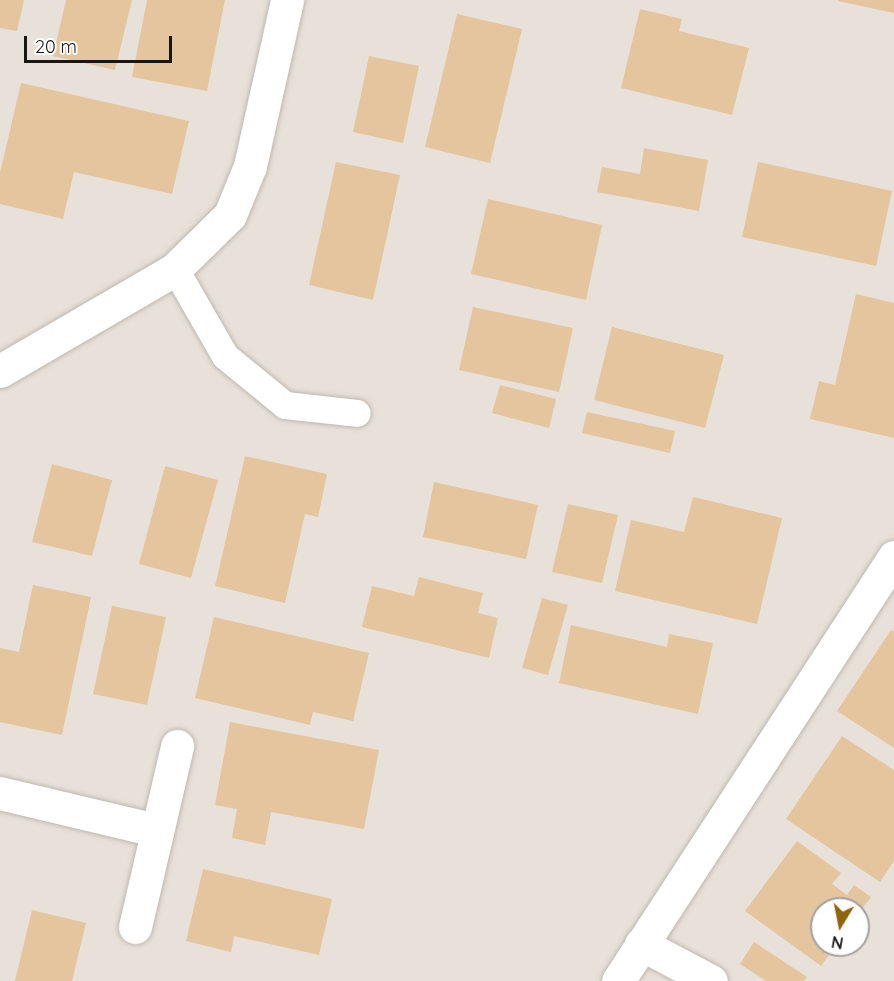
<!DOCTYPE html>
<html>
<head>
<meta charset="utf-8">
<style>
  body { margin:0 }
  #map { position:relative; width:894px; height:981px; overflow:hidden; background:#e8e1d9; font-family:Quicksand,sans-serif }
  div>[style] { position:absolute }
  [style*='--x'] { left:calc(var(--x)*1px); top:calc(var(--y)*1px); width:calc(var(--w)*1px); rotate:calc(var(--a)*1deg) }
  .building>* { inset:0; background:#e4c59e }
  .roads { filter:drop-shadow(0 0 2px #bfb8b1) drop-shadow(0 0 2px #bfb8b1) }
  .lane>* { height:27px; margin:-13.5px; padding:0 13.5px; transform-origin:13.5px; border-radius:13.5px; background:#fff }
  .street>* { height:33px; margin:-16.5px; padding:0 16.5px; transform-origin:16.5px; border-radius:16.5px; background:#fff }
  span { translate:-50% -50%; white-space:nowrap; text-align:center; line-height:1.15; -webkit-text-stroke:6px #fff; paint-order:stroke }
  .north { position:absolute; left:810px; top:897px; width:60px; height:60px; box-sizing:border-box; background:#fff; border:2px solid #a3a2a1; border-radius:50%; rotate:190deg; font-size:16px; font-weight:700; line-height:24px; text-align:center; color:#191714 }
  .north::after { content:''; display:block; margin:auto; width:21px; height:27px; background:#8f640b; clip-path:polygon(50% 0,100% 100%,50% 72%,0 100%) }
  .scale { position:absolute; left:24px; top:36px; width:148px; height:27px; box-sizing:border-box; border:3px solid #191714; border-top:0; padding-left:8px; font-size:18px; line-height:21px; white-space:nowrap; color:#191714; -webkit-text-stroke:4px #fff; paint-order:stroke }
</style>
</head>
<body>
<div id="map">
  <div class="building">
    <div style="clip-path:polygon(0 0,24px 0,17px 31px,0 28px)"></div>
    <div style="clip-path:polygon(66px 0,132px 0,115px 70px,53px 56px)"></div>
    <div style="clip-path:polygon(147px 0,225px 0,207px 91px,132px 77px)"></div>
    <div style="clip-path:polygon(838px 0,894px 0,894px 13px,838px 1px)"></div>
    <div style="clip-path:polygon(640px 9px,682px 19px,679px 31px,749px 48px,732px 115px,621px 88px)"></div>
    <div style="clip-path:polygon(457px 14px,522px 29px,490px 163px,425px 147px)"></div>
    <div style="clip-path:polygon(369px 56px,419px 66px,403px 143px,353px 132px)"></div>
    <div style="clip-path:polygon(21px 83px,189px 121px,172px 194px,74px 172px,63px 219px,0 204px,0 173px)"></div>
    <div style="clip-path:polygon(644px 148px,708px 160px,699px 211px,597px 192px,602px 167px,640px 174px)"></div>
    <div style="clip-path:polygon(336px 162px,400px 175px,373px 300px,309px 285px)"></div>
    <div style="clip-path:polygon(758px 162px,892px 191px,876px 266px,742px 237px)"></div>
    <div style="clip-path:polygon(488px 199px,602px 225px,586px 300px,471px 274px)"></div>
    <div style="clip-path:polygon(856px 294px,894px 303px,894px 438px,810px 419px,819px 381px,835px 385px)"></div>
    <div style="clip-path:polygon(473px 307px,573px 328px,559px 392px,459px 370px)"></div>
    <div style="clip-path:polygon(612px 327px,724px 355px,705px 428px,594px 400px)"></div>
    <div style="clip-path:polygon(500px 385px,556px 399px,549px 428px,492px 413px)"></div>
    <div style="clip-path:polygon(587px 412px,675px 431px,670px 453px,582px 433px)"></div>
    <div style="clip-path:polygon(245px 456px,327px 474px,318px 517px,305px 514px,285px 603px,215px 586px)"></div>
    <div style="clip-path:polygon(52px 464px,112px 480px,92px 556px,32px 542px)"></div>
    <div style="clip-path:polygon(165px 466px,218px 480px,191px 578px,139px 564px)"></div>
    <div style="clip-path:polygon(434px 482px,538px 505px,526px 559px,423px 537px)"></div>
    <div style="clip-path:polygon(693px 497px,782px 518px,757px 624px,615px 591px,631px 520px,684px 532px)"></div>
    <div style="clip-path:polygon(568px 504px,618px 515px,602px 583px,552px 572px)"></div>
    <div style="clip-path:polygon(419px 577px,483px 593px,478px 613px,498px 618px,489px 658px,362px 627px,372px 586px,414px 596px)"></div>
    <div style="clip-path:polygon(33px 585px,91px 597px,62px 735px,0 722px,0 648px,19px 652px)"></div>
    <div style="clip-path:polygon(542px 598px,568px 605px,548px 675px,522px 668px)"></div>
    <div style="clip-path:polygon(112px 606px,166px 617px,147px 705px,93px 694px)"></div>
    <div style="clip-path:polygon(214px 617px,369px 653px,353px 721px,313px 712px,310px 725px,195px 698px)"></div>
    <div style="clip-path:polygon(571px 625px,667px 647px,669px 634px,713px 643px,698px 714px,559px 683px)"></div>
    <div style="clip-path:polygon(891px 630px,894px 631px,894px 748px,837px 711px)"></div>
    <div style="clip-path:polygon(230px 722px,379px 750px,364px 829px,271px 812px,265px 845px,232px 838px,237px 809px,215px 805px)"></div>
    <div style="clip-path:polygon(842px 736px,894px 770px,894px 861px,880px 882px,786px 819px)"></div>
    <div style="clip-path:polygon(797px 841px,841px 873px,832px 884px,847px 895px,854px 885px,871px 897px,858px 914px,858px 909px,822px 909px,822px 945px,836px 945px,821px 966px,745px 911px)"></div>
    <div style="clip-path:polygon(203px 869px,332px 899px,319px 955px,234px 936px,231px 952px,186px 941px)"></div>
    <div style="clip-path:polygon(32px 910px,86px 923px,72px 981px,15px 981px)"></div>
    <div style="clip-path:polygon(754px 942px,807px 977px,804px 981px,766px 981px,740px 964px)"></div>
  </div>
  <div class="roads">
    <div class="lane">
      <div style="--x:175;--y:269;--w:100;--a:60.1"></div>
      <div style="--x:225;--y:356;--w:77;--a:39.2"></div>
      <div style="--x:285;--y:405;--w:72;--a:6.3"></div>
    </div>
    <div class="street">
      <div style="--x:0;--y:371;--w:203;--a:-30.2"></div>
      <div style="--x:175;--y:269;--w:77;--a:-44.5"></div>
      <div style="--x:230;--y:215;--w:53;--a:-67.8"></div>
      <div style="--x:250;--y:166;--w:170;--a:-77.4"></div>
      <div style="--x:0;--y:793;--w:159;--a:13.4"></div>
      <div style="--x:135;--y:927;--w:186;--a:-76.9"></div>
      <div style="--x:641;--y:944;--w:79;--a:27.9"></div>
      <div style="--x:618;--y:981;--w:506;--a:-56.94"></div>
    </div>
  </div>
  <div class="north">N</div>
  <div class="scale">20 m</div>
</div>
</body>
</html>
